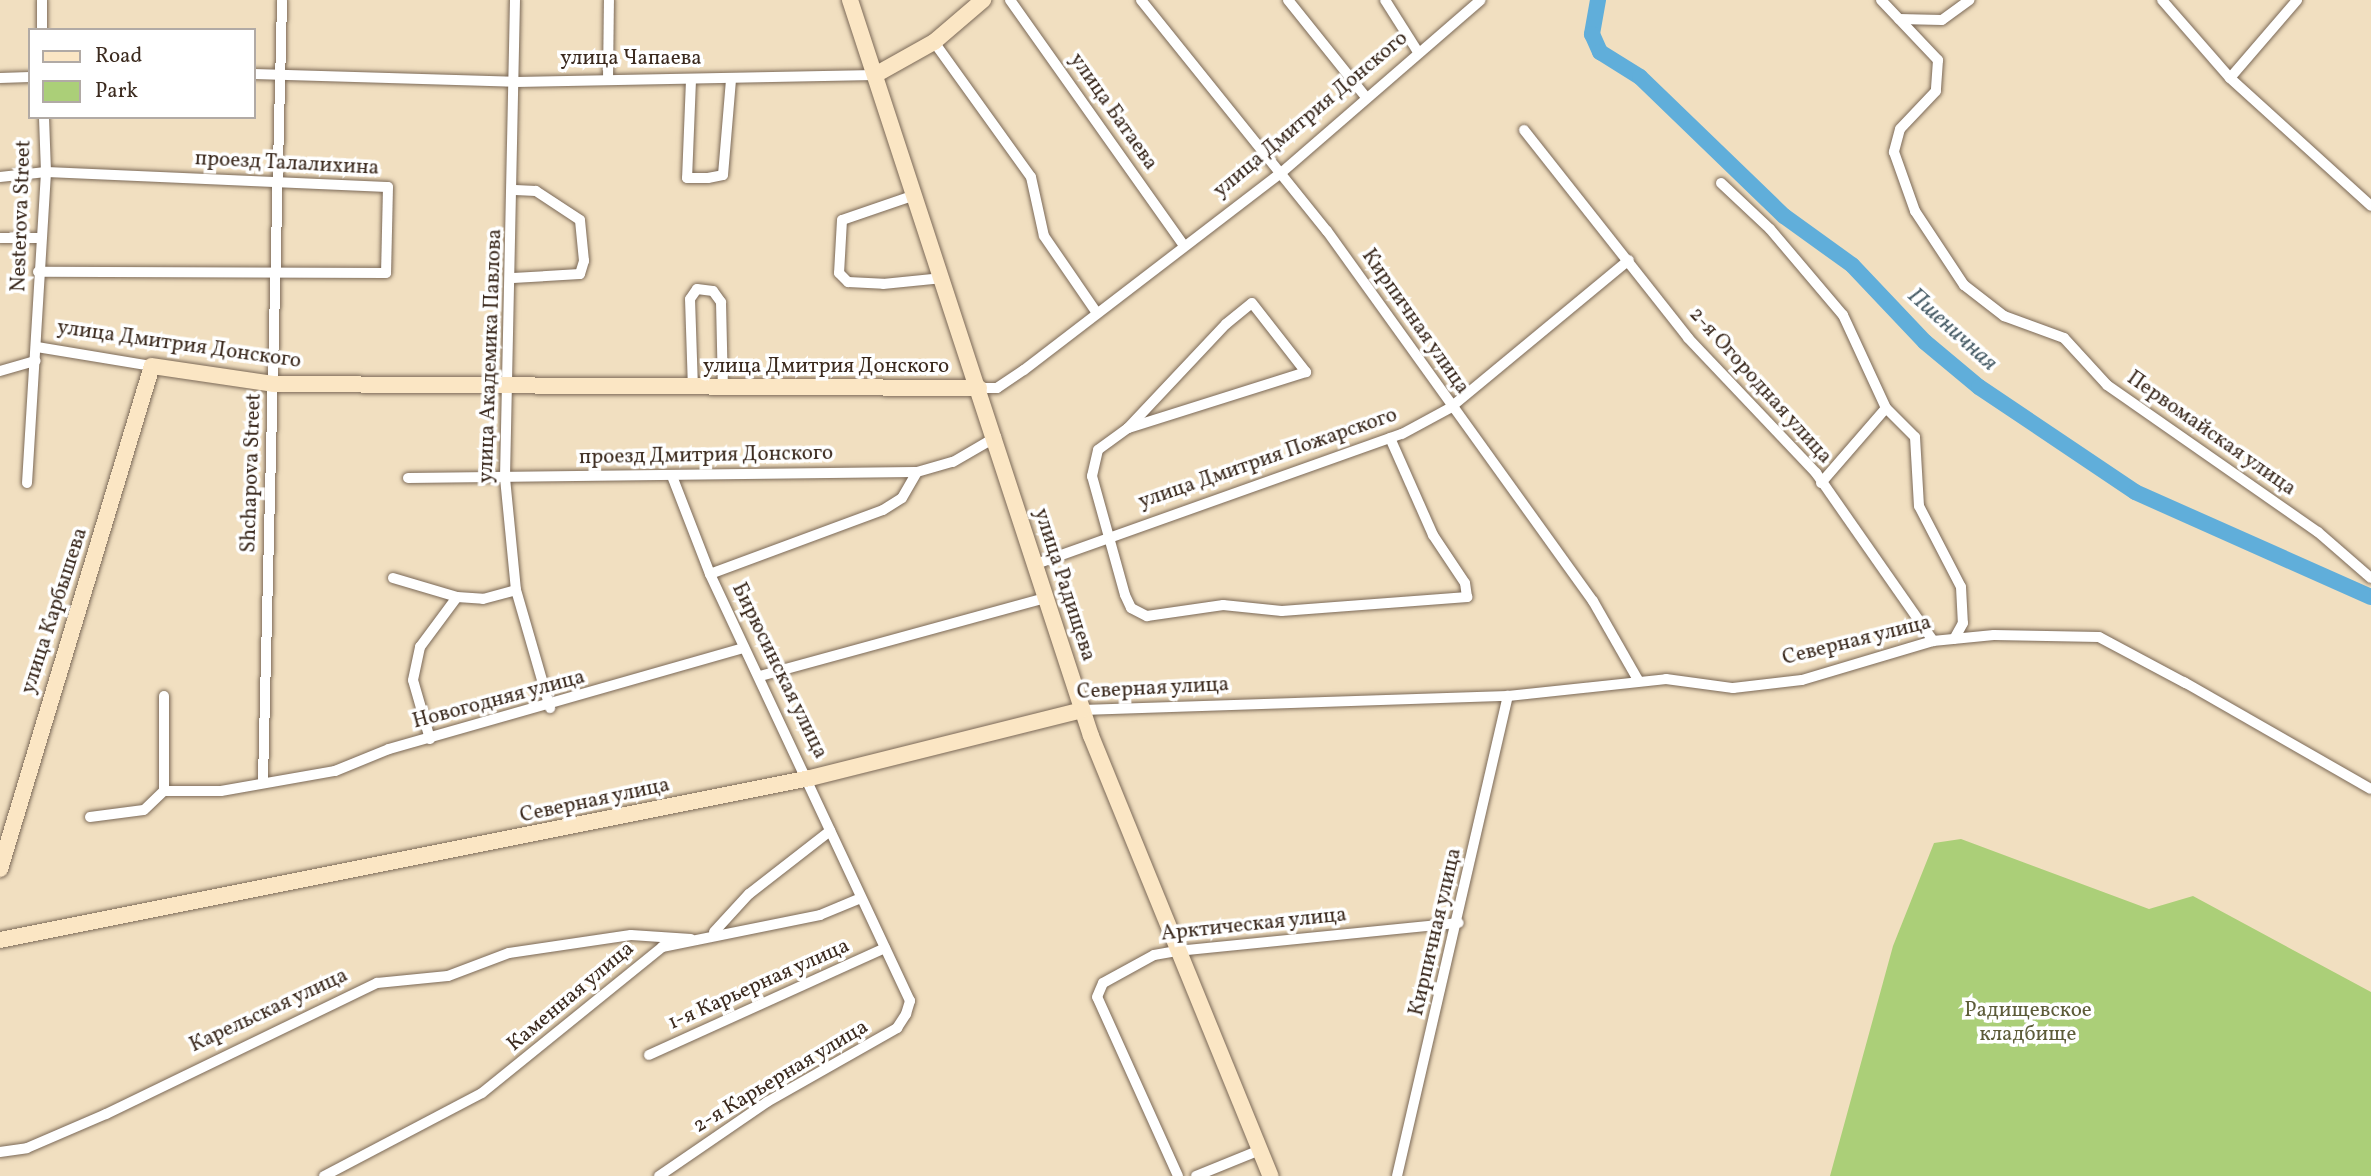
<!DOCTYPE html>
<html>
<head>
<meta charset="utf-8">
<style>
  body { margin:0 }
  #map { position:relative; width:2371px; height:1176px; overflow:hidden; background:#f1dfc0; font-family:Vollkorn,serif }
  div>[style] { position:absolute }
  [style*='--x'] { left:calc(var(--x)*1px); top:calc(var(--y)*1px); width:calc(var(--w)*1px); rotate:calc(var(--a)*1deg) }
  .green>* { inset:0; background:#abcf78 }
  .river>* { height:16px; margin:-8px; padding:0 8px; transform-origin:8px; border-radius:8px; background:#60aeda }
  .roads { filter:drop-shadow(0 0 2px #7b6957) drop-shadow(0 0 2px #7b6957) }
  .street>* { height:10px; margin:-5px; padding:0 5px; transform-origin:5px; border-radius:5px; background:#fff }
  .secondary>* { height:16px; margin:-8px; padding:0 8px; transform-origin:8px; border-radius:8px; background:#fbe6c4 }
  span { translate:-50% -50%; white-space:nowrap; text-align:center; line-height:1.15; -webkit-text-stroke:7px #fff; paint-order:stroke }
  .street-label { font-size:21px; color:#3b2a1e }
  .park-label { font-size:21px; color:#5d5c39 }
  .water-label { font-size:23px; color:#4a5f69; font-style:italic }
  .legend { position:absolute; left:28px; top:28px; width:228px; height:91px; box-sizing:border-box; background:#fff; border:2px solid #b1aaa5; margin:0; padding:9px 12px; list-style:none; font-size:21px; color:#3b2a1e }
  .legend li { display:flex; align-items:center; gap:14px; height:35px }
  .legend b { width:35px; border:2px solid #b1aaa5 }
</style>
</head>
<body>
<div id="map">
  <div class="green">
    <div style="clip-path:polygon(1961px 839px,2149px 909px,2193px 896px,2371px 992px,2371px 1176px,1830px 1176px,1893px 946px,1934px 843px)"></div>
  </div>
  <div class="river">
    <div style="--x:1598;--y:0;--w:35;--a:100"></div>
    <div style="--x:1592;--y:34;--w:20;--a:66"></div>
    <div style="--x:1600;--y:52;--w:47;--a:32"></div>
    <div style="--x:1640;--y:77;--w:200;--a:44"></div>
    <div style="--x:1784;--y:216;--w:84;--a:35.8"></div>
    <div style="--x:1852;--y:265;--w:106;--a:46.5"></div>
    <div style="--x:1925;--y:342;--w:70;--a:39.8"></div>
    <div style="--x:1979;--y:387;--w:188;--a:33.9"></div>
    <div style="--x:2135;--y:492;--w:258;--a:24"></div>
  </div>
  <div class="roads">
    <div class="street">
      <div style="--x:42;--y:0;--w:30;--a:90"></div>
      <div style="--x:515;--y:0;--w:478;--a:91.2"></div>
      <div style="--x:505;--y:478;--w:113;--a:84.4"></div>
      <div style="--x:516;--y:590;--w:123;--a:73.9"></div>
      <div style="--x:1010;--y:0;--w:301;--a:54.7"></div>
      <div style="--x:1141;--y:0;--w:297;--a:51.2"></div>
      <div style="--x:1327;--y:231;--w:456;--a:54.3"></div>
      <div style="--x:1593;--y:601;--w:91;--a:60.3"></div>
      <div style="--x:1288;--y:0;--w:123;--a:51.3"></div>
      <div style="--x:1385;--y:0;--w:62;--a:57.6"></div>
      <div style="--x:1881;--y:0;--w:83;--a:46.5"></div>
      <div style="--x:1938;--y:60;--w:31;--a:94"></div>
      <div style="--x:1936;--y:91;--w:52;--a:133.5"></div>
      <div style="--x:1900;--y:129;--w:24;--a:105"></div>
      <div style="--x:1894;--y:152;--w:63;--a:70.4"></div>
      <div style="--x:1915;--y:211;--w:89;--a:56.5"></div>
      <div style="--x:1964;--y:285;--w:51;--a:37.8"></div>
      <div style="--x:2004;--y:316;--w:64;--a:20.1"></div>
      <div style="--x:2064;--y:338;--w:64;--a:47.5"></div>
      <div style="--x:2107;--y:385;--w:257;--a:34.9"></div>
      <div style="--x:2318;--y:532;--w:70;--a:41"></div>
      <div style="--x:2162;--y:0;--w:103;--a:48.9"></div>
      <div style="--x:2230;--y:78;--w:190;--a:42.2"></div>
      <div style="--x:1899;--y:19;--w:43;--a:1.3"></div>
      <div style="--x:1942;--y:20;--w:34;--a:-36"></div>
      <div style="--x:934;--y:42;--w:166;--a:54.3"></div>
      <div style="--x:1031;--y:177;--w:60;--a:77.6"></div>
      <div style="--x:1044;--y:236;--w:93;--a:55.5"></div>
      <div style="--x:254;--y:74;--w:262;--a:1.7"></div>
      <div style="--x:516;--y:82;--w:359;--a:-1.1"></div>
      <div style="--x:0;--y:78;--w:30;--a:-2"></div>
      <div style="--x:608;--y:78;--w:78;--a:-89.3"></div>
      <div style="--x:2230;--y:78;--w:103;--a:-49.3"></div>
      <div style="--x:691;--y:80;--w:98;--a:92.3"></div>
      <div style="--x:687;--y:178;--w:21;--a:0"></div>
      <div style="--x:708;--y:178;--w:15;--a:-11"></div>
      <div style="--x:723;--y:175;--w:96;--a:-85.2"></div>
      <div style="--x:1524;--y:130;--w:265;--a:51.7"></div>
      <div style="--x:1688;--y:338;--w:186;--a:46.5"></div>
      <div style="--x:1816;--y:473;--w:205;--a:55.1"></div>
      <div style="--x:0;--y:177;--w:46;--a:-6.2"></div>
      <div style="--x:46;--y:172;--w:342;--a:2.5"></div>
      <div style="--x:388;--y:187;--w:86;--a:91.3"></div>
      <div style="--x:386;--y:273;--w:348;--a:-179.8"></div>
      <div style="--x:1721;--y:183;--w:67;--a:43.2"></div>
      <div style="--x:1770;--y:229;--w:113;--a:49.7"></div>
      <div style="--x:1843;--y:315;--w:102;--a:65.2"></div>
      <div style="--x:1886;--y:408;--w:41;--a:45"></div>
      <div style="--x:1915;--y:437;--w:69;--a:86.7"></div>
      <div style="--x:1919;--y:506;--w:91;--a:62.6"></div>
      <div style="--x:1961;--y:587;--w:36;--a:87"></div>
      <div style="--x:1963;--y:623;--w:18;--a:119"></div>
      <div style="--x:915;--y:195;--w:77;--a:161.1"></div>
      <div style="--x:842;--y:220;--w:53;--a:93.2"></div>
      <div style="--x:839;--y:273;--w:13;--a:45"></div>
      <div style="--x:848;--y:282;--w:35;--a:3"></div>
      <div style="--x:883;--y:284;--w:60;--a:-5.7"></div>
      <div style="--x:0;--y:238;--w:39;--a:0"></div>
      <div style="--x:513;--y:278;--w:67;--a:-3.4"></div>
      <div style="--x:580;--y:274;--w:14;--a:-73"></div>
      <div style="--x:584;--y:261;--w:41;--a:-95.6"></div>
      <div style="--x:580;--y:220;--w:53;--a:-146.6"></div>
      <div style="--x:536;--y:191;--w:21;--a:-177"></div>
      <div style="--x:1252;--y:303;--w:88;--a:52"></div>
      <div style="--x:1306;--y:372;--w:187;--a:162.5"></div>
      <div style="--x:1128;--y:428;--w:143;--a:-46.7"></div>
      <div style="--x:1226;--y:324;--w:33;--a:-39"></div>
      <div style="--x:37;--y:347;--w:117;--a:9.4"></div>
      <div style="--x:0;--y:371;--w:37;--a:-16"></div>
      <div style="--x:979;--y:388;--w:18;--a:0"></div>
      <div style="--x:997;--y:388;--w:32;--a:-34"></div>
      <div style="--x:1024;--y:370;--w:324;--a:-37.5"></div>
      <div style="--x:1281;--y:173;--w:264;--a:-40.9"></div>
      <div style="--x:693;--y:389;--w:90;--a:-91.9"></div>
      <div style="--x:690;--y:299;--w:12;--a:-55"></div>
      <div style="--x:697;--y:289;--w:16;--a:7"></div>
      <div style="--x:713;--y:291;--w:14;--a:54"></div>
      <div style="--x:721;--y:302;--w:87;--a:88.7"></div>
      <div style="--x:1128;--y:428;--w:37;--a:144"></div>
      <div style="--x:1098;--y:450;--w:27;--a:103"></div>
      <div style="--x:1092;--y:476;--w:123;--a:74.5"></div>
      <div style="--x:1125;--y:595;--w:14;--a:65"></div>
      <div style="--x:1131;--y:608;--w:18;--a:27"></div>
      <div style="--x:1147;--y:616;--w:77;--a:-8.2"></div>
      <div style="--x:1223;--y:605;--w:59;--a:5.8"></div>
      <div style="--x:1282;--y:611;--w:186;--a:-4.3"></div>
      <div style="--x:1467;--y:597;--w:14;--a:-98"></div>
      <div style="--x:1465;--y:583;--w:58;--a:-123.7"></div>
      <div style="--x:1433;--y:535;--w:106;--a:-113.9"></div>
      <div style="--x:672;--y:476;--w:105;--a:68.8"></div>
      <div style="--x:408;--y:478;--w:509;--a:-0.68"></div>
      <div style="--x:917;--y:472;--w:37;--a:-16"></div>
      <div style="--x:953;--y:462;--w:50;--a:-30.2"></div>
      <div style="--x:27;--y:483;--w:312;--a:-86.5"></div>
      <div style="--x:46;--y:172;--w:55;--a:-92.1"></div>
      <div style="--x:1821;--y:483;--w:99;--a:-49.1"></div>
      <div style="--x:1036;--y:564;--w:388;--a:-19.6"></div>
      <div style="--x:1402;--y:434;--w:55;--a:-28.4"></div>
      <div style="--x:1450;--y:408;--w:232;--a:-39.6"></div>
      <div style="--x:393;--y:578;--w:67;--a:16.5"></div>
      <div style="--x:457;--y:597;--w:26;--a:4"></div>
      <div style="--x:483;--y:599;--w:34;--a:-15"></div>
      <div style="--x:760;--y:676;--w:296;--a:-15.3"></div>
      <div style="--x:2184;--y:682;--w:215;--a:29.8"></div>
      <div style="--x:1082;--y:710;--w:426;--a:-1.9"></div>
      <div style="--x:1508;--y:696;--w:159;--a:-6.1"></div>
      <div style="--x:1666;--y:679;--w:68;--a:7.7"></div>
      <div style="--x:1733;--y:688;--w:69;--a:-6.6"></div>
      <div style="--x:1802;--y:680;--w:137;--a:-16.6"></div>
      <div style="--x:1933;--y:641;--w:61;--a:-5.6"></div>
      <div style="--x:1994;--y:635;--w:105;--a:1.1"></div>
      <div style="--x:2099;--y:637;--w:98;--a:28.1"></div>
      <div style="--x:430;--y:739;--w:61;--a:-106.1"></div>
      <div style="--x:413;--y:680;--w:34;--a:-78"></div>
      <div style="--x:420;--y:647;--w:62;--a:-53.5"></div>
      <div style="--x:263;--y:780;--w:780;--a:-88.6"></div>
      <div style="--x:164;--y:791;--w:95;--a:-90"></div>
      <div style="--x:90;--y:817;--w:54;--a:-7.4"></div>
      <div style="--x:144;--y:810;--w:28;--a:-44"></div>
      <div style="--x:164;--y:791;--w:57;--a:0"></div>
      <div style="--x:221;--y:791;--w:116;--a:-10"></div>
      <div style="--x:335;--y:771;--w:58;--a:-22.2"></div>
      <div style="--x:389;--y:749;--w:369;--a:-15.9"></div>
      <div style="--x:714;--y:932;--w:52;--a:-47.4"></div>
      <div style="--x:749;--y:894;--w:103;--a:-37.9"></div>
      <div style="--x:649;--y:1055;--w:259;--a:-24.4"></div>
      <div style="--x:0;--y:1152;--w:27;--a:-8"></div>
      <div style="--x:27;--y:1148;--w:86;--a:-23.3"></div>
      <div style="--x:106;--y:1114;--w:301;--a:-25.8"></div>
      <div style="--x:377;--y:983;--w:71;--a:-5.6"></div>
      <div style="--x:448;--y:976;--w:65;--a:-20.7"></div>
      <div style="--x:509;--y:953;--w:123;--a:-8.4"></div>
      <div style="--x:631;--y:935;--w:60;--a:3.8"></div>
      <div style="--x:324;--y:1176;--w:178;--a:-27.7"></div>
      <div style="--x:482;--y:1093;--w:232;--a:-39"></div>
      <div style="--x:662;--y:947;--w:161;--a:-11.4"></div>
      <div style="--x:820;--y:915;--w:44;--a:-22.5"></div>
      <div style="--x:659;--y:1176;--w:131;--a:-34.4"></div>
      <div style="--x:767;--y:1102;--w:150;--a:-29.6"></div>
      <div style="--x:897;--y:1028;--w:17;--a:-57"></div>
      <div style="--x:906;--y:1014;--w:14;--a:-73"></div>
      <div style="--x:910;--y:1001;--w:472;--a:-115.1"></div>
      <div style="--x:710;--y:574;--w:184;--a:-20.3"></div>
      <div style="--x:883;--y:510;--w:22;--a:-32"></div>
      <div style="--x:902;--y:498;--w:30;--a:-60"></div>
      <div style="--x:1178;--y:1176;--w:196;--a:-114.3"></div>
      <div style="--x:1097;--y:997;--w:15;--a:-67"></div>
      <div style="--x:1103;--y:983;--w:58;--a:-28.8"></div>
      <div style="--x:1154;--y:955;--w:23;--a:-10"></div>
      <div style="--x:1177;--y:951;--w:283;--a:-5.7"></div>
      <div style="--x:1196;--y:1176;--w:69;--a:-22.1"></div>
      <div style="--x:1397;--y:1176;--w:493;--a:-77"></div>
    </div>
    <div class="secondary">
      <div style="--x:850;--y:0;--w:774;--a:71.87"></div>
      <div style="--x:1091;--y:736;--w:475;--a:67.8"></div>
      <div style="--x:875;--y:75;--w:68;--a:-29.2"></div>
      <div style="--x:934;--y:42;--w:65;--a:-40.6"></div>
      <div style="--x:0;--y:869;--w:525;--a:-73.19"></div>
      <div style="--x:152;--y:366;--w:123;--a:8.4"></div>
      <div style="--x:274;--y:384;--w:705;--a:0.33"></div>
      <div style="--x:0;--y:940;--w:826;--a:-11.31"></div>
      <div style="--x:810;--y:778;--w:280;--a:-14"></div>
    </div>
  </div>
  <div class="street-label">
    <span style="left:631px;top:59px">улица Чапаева</span>
    <span style="left:1113px;top:112px;rotate:55deg">улица Батаева</span>
    <span style="left:1311px;top:115px;rotate:-40deg">улица Дмитрия Донского</span>
    <span style="left:287px;top:164px;rotate:3deg">проезд Талалихина</span>
    <span style="left:22px;top:216px;rotate:-88deg">Nesterova Street</span>
    <span style="left:1415px;top:322px;rotate:55deg">Кирпичная улица</span>
    <span style="left:179px;top:345px;rotate:8deg">улица Дмитрия Донского</span>
    <span style="left:491px;top:356px;rotate:-88deg">улица Академика Павлова</span>
    <span style="left:826px;top:367px">улица Дмитрия Донского</span>
    <span style="left:1760px;top:386px;rotate:48deg">2-я Огородная улица</span>
    <span style="left:2211px;top:434px;rotate:35deg">Первомайская улица</span>
    <span style="left:706px;top:456px;rotate:-1deg">проезд Дмитрия Донского</span>
    <span style="left:1268px;top:459px;rotate:-19deg">улица Дмитрия Пожарского</span>
    <span style="left:252px;top:473px;rotate:-88deg">Shchapova Street</span>
    <span style="left:1064px;top:585px;rotate:72deg">улица Радищева</span>
    <span style="left:55px;top:611px;rotate:-72deg">улица Карбышева</span>
    <span style="left:1857px;top:641px;rotate:-14deg">Северная улица</span>
    <span style="left:779px;top:671px;rotate:64deg">Бирюсинская улица</span>
    <span style="left:1153px;top:689px;rotate:-3deg">Северная улица</span>
    <span style="left:499px;top:700px;rotate:-15deg">Новогодняя улица</span>
    <span style="left:595px;top:801px;rotate:-12deg">Северная улица</span>
    <span style="left:1254px;top:925px;rotate:-6deg">Арктическая улица</span>
    <span style="left:1436px;top:932px;rotate:-77deg">Кирпичная улица</span>
    <span style="left:759px;top:985px;rotate:-24deg">1-я Карьерная улица</span>
    <span style="left:571px;top:997px;rotate:-40deg">Каменная улица</span>
    <span style="left:269px;top:1011px;rotate:-25deg">Карельская улица</span>
    <span style="left:781px;top:1077px;rotate:-31deg">2-я Карьерная улица</span>
  </div>
  <div class="park-label">
    <span style="left:2028px;top:1023px">Радищевское<br>кладбище</span>
  </div>
  <div class="water-label">
    <span style="left:1952px;top:330px;rotate:42deg">Пшеничная</span>
  </div>
  <ul class="legend">
  <li><b style="height:9px;background:#fbe6c4"></b>Road</li>
  <li><b style="height:19px;background:#abcf78"></b>Park</li>
  </ul>
</div>
</body>
</html>
